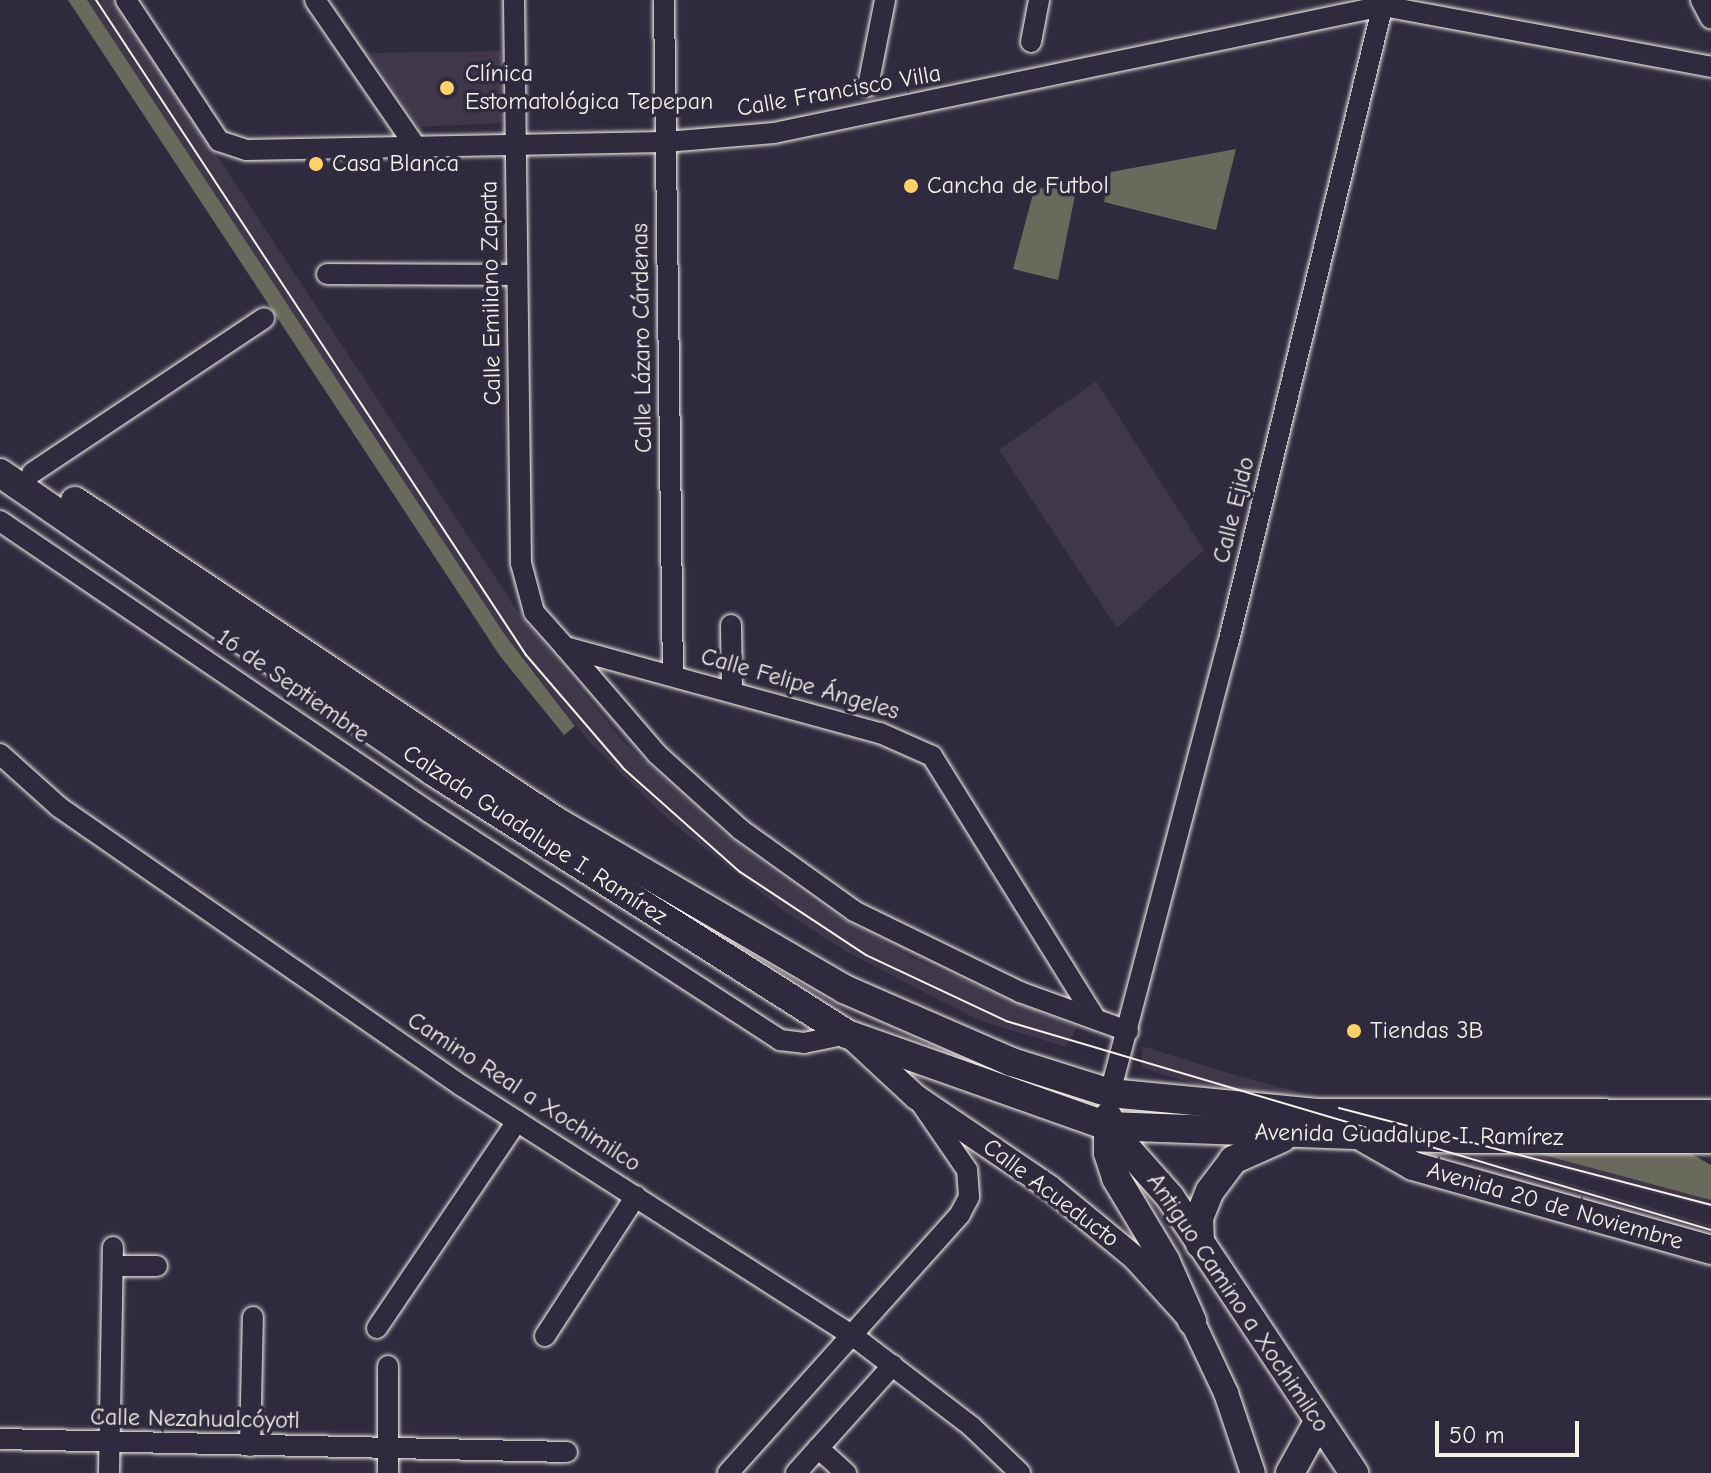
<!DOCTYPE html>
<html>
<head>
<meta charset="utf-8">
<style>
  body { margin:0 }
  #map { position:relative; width:1711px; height:1473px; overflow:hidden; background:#2f2a3d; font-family:"Comic Neue",sans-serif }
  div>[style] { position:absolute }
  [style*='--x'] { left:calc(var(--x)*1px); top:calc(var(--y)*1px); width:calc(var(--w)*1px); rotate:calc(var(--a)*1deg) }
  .built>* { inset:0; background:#40374b }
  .green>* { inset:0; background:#696a5c }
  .roads { filter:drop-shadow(0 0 2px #f4f1e8) drop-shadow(0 0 2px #f4f1e8) }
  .minor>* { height:20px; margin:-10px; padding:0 10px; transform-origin:10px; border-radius:10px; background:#2f2a3d }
  .tertiary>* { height:24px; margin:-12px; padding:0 12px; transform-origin:12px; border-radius:12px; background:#2f2a3d }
  .secondary>* { height:28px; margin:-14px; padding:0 14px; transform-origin:14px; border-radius:14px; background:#2f2a3d }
  .tram>* { height:2px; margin:-1px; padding:0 1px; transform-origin:1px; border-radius:1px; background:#f4f1e8 }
  .dots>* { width:22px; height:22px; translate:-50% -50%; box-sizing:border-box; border:4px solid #2f2a3d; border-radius:50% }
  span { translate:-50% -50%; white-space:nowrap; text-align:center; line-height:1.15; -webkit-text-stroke:7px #2f2a3d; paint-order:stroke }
  .poi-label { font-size:24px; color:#f4f1e8 }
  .left { translate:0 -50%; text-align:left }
  .street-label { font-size:24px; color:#f4f1e8 }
  .scale { position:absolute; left:1435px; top:1421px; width:144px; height:36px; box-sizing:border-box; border:4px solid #f4f1e8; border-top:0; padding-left:10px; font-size:24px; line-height:28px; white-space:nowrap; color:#f4f1e8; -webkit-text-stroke:6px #2f2a3d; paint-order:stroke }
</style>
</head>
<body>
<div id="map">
  <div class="built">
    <div style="clip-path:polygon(87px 0,114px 0,520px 615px,622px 740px,720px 831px,820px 905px,912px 958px,1077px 1027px,1066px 1047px,978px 1020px,847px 952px,788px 914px,669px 820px,590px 743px,505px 635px)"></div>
    <div style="clip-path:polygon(501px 51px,501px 123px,419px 127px,369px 53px)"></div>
    <div style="clip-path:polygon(1096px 381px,1204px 550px,1117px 628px,999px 450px)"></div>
    <div style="clip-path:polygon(1142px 1046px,1228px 1073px,1302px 1093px,1243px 1098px,1142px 1068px)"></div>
    <div style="clip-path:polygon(1512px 1146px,1711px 1200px,1711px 1208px,1505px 1155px)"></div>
    <div style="clip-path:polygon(1476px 1156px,1711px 1225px,1711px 1237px,1469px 1166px)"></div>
  </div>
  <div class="green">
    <div style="clip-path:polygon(68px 0,87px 0,505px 635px,575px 726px,564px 735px,500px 656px)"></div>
    <div style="clip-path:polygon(1236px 149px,1216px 230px,1104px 202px,1111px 172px)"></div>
    <div style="clip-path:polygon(1078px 180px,1058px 280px,1013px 269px,1034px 190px)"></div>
    <div style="clip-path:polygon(1514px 1147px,1688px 1152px,1711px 1165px,1711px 1200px)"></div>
  </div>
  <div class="roads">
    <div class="minor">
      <div style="--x:126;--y:0;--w:169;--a:56.6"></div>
      <div style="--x:219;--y:141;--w:28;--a:18"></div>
      <div style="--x:246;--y:150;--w:419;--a:-1.1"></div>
      <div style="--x:665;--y:142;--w:109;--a:-4.7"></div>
      <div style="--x:774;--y:133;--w:622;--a:-11.78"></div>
      <div style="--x:1383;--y:6;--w:334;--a:10.5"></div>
      <div style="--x:315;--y:0;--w:175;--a:55.5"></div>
      <div style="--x:514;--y:0;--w:563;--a:89.29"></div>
      <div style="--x:521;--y:563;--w:51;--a:75.1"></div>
      <div style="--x:534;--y:612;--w:47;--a:48.5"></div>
      <div style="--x:565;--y:647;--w:327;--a:15.3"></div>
      <div style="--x:880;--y:733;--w:57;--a:23.9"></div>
      <div style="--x:932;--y:756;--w:310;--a:58.1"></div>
      <div style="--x:664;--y:0;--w:675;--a:89.24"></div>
      <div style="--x:1701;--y:0;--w:21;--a:62"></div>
      <div style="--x:1031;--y:42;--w:43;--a:-79.2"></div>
      <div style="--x:868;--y:86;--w:88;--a:-78.8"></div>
      <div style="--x:327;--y:274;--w:190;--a:0.3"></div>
      <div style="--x:32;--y:473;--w:279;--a:-33.7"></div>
      <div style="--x:0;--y:521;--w:518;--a:34.15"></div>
      <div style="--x:429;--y:812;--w:419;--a:33"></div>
      <div style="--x:780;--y:1040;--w:24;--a:7"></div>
      <div style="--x:804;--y:1043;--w:44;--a:-11.8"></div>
      <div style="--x:731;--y:625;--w:66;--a:89.1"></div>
      <div style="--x:565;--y:647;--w:141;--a:49.3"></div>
      <div style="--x:657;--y:754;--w:113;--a:42.1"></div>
      <div style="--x:741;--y:830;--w:139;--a:35.6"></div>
      <div style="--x:854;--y:911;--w:185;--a:26"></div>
      <div style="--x:1020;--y:992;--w:115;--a:19.9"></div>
      <div style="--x:0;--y:754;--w:79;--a:41.9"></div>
      <div style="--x:59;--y:807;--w:490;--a:34.7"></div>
      <div style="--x:462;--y:1086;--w:463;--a:32.6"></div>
      <div style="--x:852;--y:1335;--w:150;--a:37.4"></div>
      <div style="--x:971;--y:1426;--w:68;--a:43.8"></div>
      <div style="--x:1110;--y:1093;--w:464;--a:-75.3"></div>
      <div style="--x:1228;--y:644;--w:663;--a:-76.38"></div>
      <div style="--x:114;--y:1266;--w:43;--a:0"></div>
      <div style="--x:377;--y:1328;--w:250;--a:-55.9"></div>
      <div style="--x:545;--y:1336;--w:167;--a:-57"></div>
      <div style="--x:388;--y:1366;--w:107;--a:90"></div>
      <div style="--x:0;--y:1439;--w:567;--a:1.31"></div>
      <div style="--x:250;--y:1446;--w:129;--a:-88.7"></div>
      <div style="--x:818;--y:1448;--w:38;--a:42"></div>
      <div style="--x:109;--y:1473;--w:226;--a:-89"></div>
      <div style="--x:728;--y:1473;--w:348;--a:-48.1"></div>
      <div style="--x:960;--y:1214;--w:19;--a:-62"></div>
      <div style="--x:969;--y:1197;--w:27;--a:-94"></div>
      <div style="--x:967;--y:1170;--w:81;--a:-124.5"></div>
      <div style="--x:796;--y:1473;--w:145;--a:-48.1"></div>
    </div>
    <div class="tertiary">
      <div style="--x:849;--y:1035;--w:91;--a:42.8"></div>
      <div style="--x:916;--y:1097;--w:161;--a:34.1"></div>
      <div style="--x:1049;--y:1187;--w:112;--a:39.5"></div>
      <div style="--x:1135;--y:1258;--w:85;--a:47.9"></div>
      <div style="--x:1192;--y:1321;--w:80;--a:64.7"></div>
      <div style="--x:1226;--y:1393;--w:84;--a:71.4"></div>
    </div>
    <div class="secondary">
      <div style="--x:0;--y:473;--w:527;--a:34.56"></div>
      <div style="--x:434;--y:772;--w:489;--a:32.4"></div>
      <div style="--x:847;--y:1034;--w:276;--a:19.5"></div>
      <div style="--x:1107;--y:1126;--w:357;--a:2.1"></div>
      <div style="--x:1464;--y:1139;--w:247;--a:0"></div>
      <div style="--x:75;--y:501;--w:576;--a:33.66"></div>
      <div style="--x:554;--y:820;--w:336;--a:30.2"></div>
      <div style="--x:844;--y:989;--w:183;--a:23.5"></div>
      <div style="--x:1012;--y:1062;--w:103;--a:17.6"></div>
      <div style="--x:1110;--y:1093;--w:208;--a:5.5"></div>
      <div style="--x:1317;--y:1113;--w:394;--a:0.1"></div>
      <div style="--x:1108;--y:1117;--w:36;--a:90"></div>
      <div style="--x:1108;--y:1153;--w:26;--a:72"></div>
      <div style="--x:1116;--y:1178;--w:96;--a:59.1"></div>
      <div style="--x:1165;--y:1260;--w:67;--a:66.1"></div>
      <div style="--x:1107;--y:1126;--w:95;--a:48.4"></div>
      <div style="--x:1170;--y:1197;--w:332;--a:56.3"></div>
      <div style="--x:1364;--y:1138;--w:56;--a:29.7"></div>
      <div style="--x:1413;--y:1166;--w:310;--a:15.7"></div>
      <div style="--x:1200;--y:1244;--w:26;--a:-92"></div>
      <div style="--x:1199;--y:1218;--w:29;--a:-68"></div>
      <div style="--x:1210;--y:1191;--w:39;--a:-53"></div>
      <div style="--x:1233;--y:1160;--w:54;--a:-24.2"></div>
      <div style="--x:1290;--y:1473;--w:58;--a:-61.2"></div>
    </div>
  </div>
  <div class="tram">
    <div style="--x:96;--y:0;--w:784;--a:56.72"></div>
    <div style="--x:526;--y:655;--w:150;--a:49.3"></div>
    <div style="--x:624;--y:769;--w:155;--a:41.6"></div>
    <div style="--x:740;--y:872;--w:151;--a:33.4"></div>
    <div style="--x:866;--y:955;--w:155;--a:25.2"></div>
    <div style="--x:1006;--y:1021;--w:735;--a:16.51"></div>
    <div style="--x:1339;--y:1108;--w:384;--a:14.6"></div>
  </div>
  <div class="dots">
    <div style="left:447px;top:88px;background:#ffd166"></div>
    <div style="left:316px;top:164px;background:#ffd166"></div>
    <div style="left:911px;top:186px;background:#ffd166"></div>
    <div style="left:1354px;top:1031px;background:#ffd166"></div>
  </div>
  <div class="poi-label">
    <span class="left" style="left:465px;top:88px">Clínica<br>Estomatológica Tepepan</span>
    <span class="left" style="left:332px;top:164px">Casa Blanca</span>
    <span class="left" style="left:927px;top:186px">Cancha de Futbol</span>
    <span class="left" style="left:1370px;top:1031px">Tiendas 3B</span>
  </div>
  <div class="street-label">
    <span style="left:839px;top:91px;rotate:-10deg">Calle Francisco Villa</span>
    <span style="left:491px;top:293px;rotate:-91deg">Calle Emiliano Zapata</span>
    <span style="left:642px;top:338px;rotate:-91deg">Calle Lázaro Cárdenas</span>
    <span style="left:1234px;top:510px;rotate:-76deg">Calle Ejido</span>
    <span style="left:800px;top:684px;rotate:16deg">Calle Felipe Ángeles</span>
    <span style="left:293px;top:686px;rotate:35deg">16 de Septiembre</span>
    <span style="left:535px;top:835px;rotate:33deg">Calzada Guadalupe I. Ramírez</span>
    <span style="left:524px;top:1092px;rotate:33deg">Camino Real a Xochimilco</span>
    <span style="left:1409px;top:1135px;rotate:1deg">Avenida Guadalupe I. Ramírez</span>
    <span style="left:1051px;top:1193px;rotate:37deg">Calle Acueducto</span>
    <span style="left:1555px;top:1206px;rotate:16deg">Avenida 20 de Noviembre</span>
    <span style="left:1238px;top:1303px;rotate:56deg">Antiguo Camino a Xochimilco</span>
    <span style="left:195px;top:1419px;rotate:1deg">Calle Nezahualcóyotl</span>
  </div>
  <div class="scale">50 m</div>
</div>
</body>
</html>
